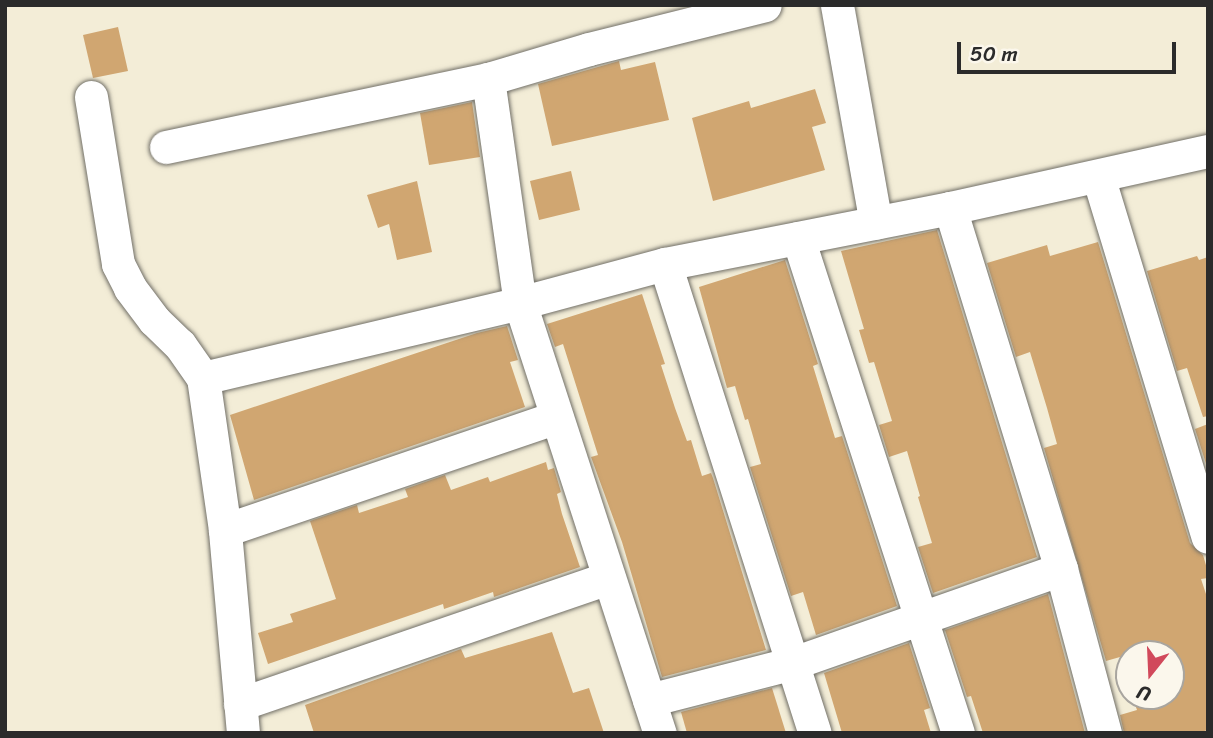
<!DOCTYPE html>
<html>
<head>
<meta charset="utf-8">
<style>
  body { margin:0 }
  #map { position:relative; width:1213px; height:738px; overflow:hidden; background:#f3edd7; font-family:Sriracha,sans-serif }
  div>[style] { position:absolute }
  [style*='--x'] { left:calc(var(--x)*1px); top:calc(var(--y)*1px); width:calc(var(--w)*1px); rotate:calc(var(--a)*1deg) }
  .building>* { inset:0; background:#d0a671 }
  .roads { filter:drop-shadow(0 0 2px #716f67) drop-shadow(0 0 2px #716f67) }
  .street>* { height:33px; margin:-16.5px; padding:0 16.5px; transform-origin:16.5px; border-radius:16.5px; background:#fff }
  span { translate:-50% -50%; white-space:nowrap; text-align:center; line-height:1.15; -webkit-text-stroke:6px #fbf7ec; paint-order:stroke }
  .frame { position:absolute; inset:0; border:7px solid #2b2b2b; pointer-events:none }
  .north { position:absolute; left:1115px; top:640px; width:70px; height:70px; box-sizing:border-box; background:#fbf7ec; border:2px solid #a8a59f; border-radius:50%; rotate:198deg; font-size:19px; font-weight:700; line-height:28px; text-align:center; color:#2b2b2b }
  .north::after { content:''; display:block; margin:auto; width:24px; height:32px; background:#d1495b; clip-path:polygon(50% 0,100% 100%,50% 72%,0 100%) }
  .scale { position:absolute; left:957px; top:42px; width:219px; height:32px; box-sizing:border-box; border:4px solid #2b2b2b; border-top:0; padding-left:9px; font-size:21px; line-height:24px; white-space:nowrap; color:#2b2b2b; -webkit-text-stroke:5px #fbf7ec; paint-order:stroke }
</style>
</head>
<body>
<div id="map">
  <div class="building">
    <div style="clip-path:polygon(118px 27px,128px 71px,93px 78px,83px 35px)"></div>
    <div style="clip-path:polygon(619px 61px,621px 70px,655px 62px,669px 120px,552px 146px,538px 84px)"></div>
    <div style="clip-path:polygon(815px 89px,826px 123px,812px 127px,825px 170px,713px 201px,692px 118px,749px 101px,751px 108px)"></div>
    <div style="clip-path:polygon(472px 102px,480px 157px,429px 165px,420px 113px)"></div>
    <div style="clip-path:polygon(571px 171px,580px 210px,539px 220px,530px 181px)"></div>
    <div style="clip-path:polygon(417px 181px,432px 252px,397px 260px,389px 224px,378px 228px,367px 195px)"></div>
    <div style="clip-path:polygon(937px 230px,1037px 557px,933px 593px,918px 547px,932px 543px,918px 497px,920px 496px,907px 451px,889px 457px,879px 425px,892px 421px,874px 362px,869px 363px,859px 330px,864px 329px,841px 251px)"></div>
    <div style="clip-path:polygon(1098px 242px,1190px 543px,1203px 555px,1208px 572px,1208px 578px,1201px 579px,1208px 600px,1208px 730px,1197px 733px,1124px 733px,1120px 715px,1137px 710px,1132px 696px,1171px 696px,1171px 654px,1129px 654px,1129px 686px,1120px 657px,1106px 661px,1044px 448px,1057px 444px,1047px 408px,1030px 352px,1016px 357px,987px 263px,1047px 245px,1050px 256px)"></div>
    <div style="clip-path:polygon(1197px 256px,1199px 260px,1208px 257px,1208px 416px,1203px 417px,1187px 368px,1177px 371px,1147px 271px)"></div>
    <div style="clip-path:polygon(785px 260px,818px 364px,813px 366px,835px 438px,842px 436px,897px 606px,816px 635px,803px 592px,791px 596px,750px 467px,761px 464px,748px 419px,745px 420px,735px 386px,727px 388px,699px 287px)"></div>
    <div style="clip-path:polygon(642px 294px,665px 364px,661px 365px,675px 408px,687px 441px,691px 440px,702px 476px,711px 473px,713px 478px,766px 650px,662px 677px,622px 542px,591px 457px,598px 455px,563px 344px,555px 347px,547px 324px)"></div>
    <div style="clip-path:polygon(507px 326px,518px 360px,510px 362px,525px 407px,254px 500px,230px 415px,477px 333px)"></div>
    <div style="clip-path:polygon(1208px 424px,1208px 470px,1195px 429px)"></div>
    <div style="clip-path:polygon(546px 462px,548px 470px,554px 468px,561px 492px,557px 494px,562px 514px,580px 567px,494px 597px,493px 592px,444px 609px,443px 604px,268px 664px,258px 633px,293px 622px,290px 614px,336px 599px,310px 521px,357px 505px,359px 513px,408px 497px,405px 489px,445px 475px,451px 490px,488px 477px,490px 482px)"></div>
    <div style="clip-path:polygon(1048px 594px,1085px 733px,983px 733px,971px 696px,967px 697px,945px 630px)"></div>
    <div style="clip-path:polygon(552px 632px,573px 693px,589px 688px,604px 733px,314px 733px,305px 705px,461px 649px,465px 658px)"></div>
    <div style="clip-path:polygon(909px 643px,930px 708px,924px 710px,931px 733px,842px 733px,824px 673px)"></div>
    <div style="clip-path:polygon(772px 688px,786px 733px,687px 733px,681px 712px)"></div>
  </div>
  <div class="roads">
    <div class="street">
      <div style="--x:837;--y:5;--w:221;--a:79.9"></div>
      <div style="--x:488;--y:79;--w:226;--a:81.9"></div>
      <div style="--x:520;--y:303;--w:452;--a:72"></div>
      <div style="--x:91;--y:97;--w:169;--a:80.8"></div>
      <div style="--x:118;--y:264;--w:27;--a:63"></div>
      <div style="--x:130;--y:288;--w:40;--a:53"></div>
      <div style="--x:154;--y:320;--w:36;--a:44"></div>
      <div style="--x:180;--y:345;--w:40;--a:55.1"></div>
      <div style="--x:166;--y:147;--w:329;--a:-11.9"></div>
      <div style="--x:488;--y:79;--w:105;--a:-16.5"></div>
      <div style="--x:589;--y:49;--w:181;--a:-14"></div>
      <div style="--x:1098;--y:176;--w:377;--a:73.1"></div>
      <div style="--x:950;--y:208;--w:378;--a:72.9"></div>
      <div style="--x:1061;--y:569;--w:170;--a:75"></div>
      <div style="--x:798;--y:238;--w:520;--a:72.09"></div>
      <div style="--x:665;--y:264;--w:492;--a:72.3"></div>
      <div style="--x:225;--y:530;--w:350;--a:-18.8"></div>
      <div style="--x:649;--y:700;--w:149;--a:-14.4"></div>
      <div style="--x:793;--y:663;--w:284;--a:-19.3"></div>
      <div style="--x:240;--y:704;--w:389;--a:-18.9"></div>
      <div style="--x:243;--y:733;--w:204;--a:-95.1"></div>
      <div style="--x:225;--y:530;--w:154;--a:-98.2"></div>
      <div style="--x:203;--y:378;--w:326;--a:-13.3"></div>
      <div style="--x:520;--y:303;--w:150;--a:-15.1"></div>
      <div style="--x:665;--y:264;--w:290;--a:-11.1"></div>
      <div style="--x:950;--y:208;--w:264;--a:-12.5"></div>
    </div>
  </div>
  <div class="frame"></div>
  <div class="north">U</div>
  <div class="scale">50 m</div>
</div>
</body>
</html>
